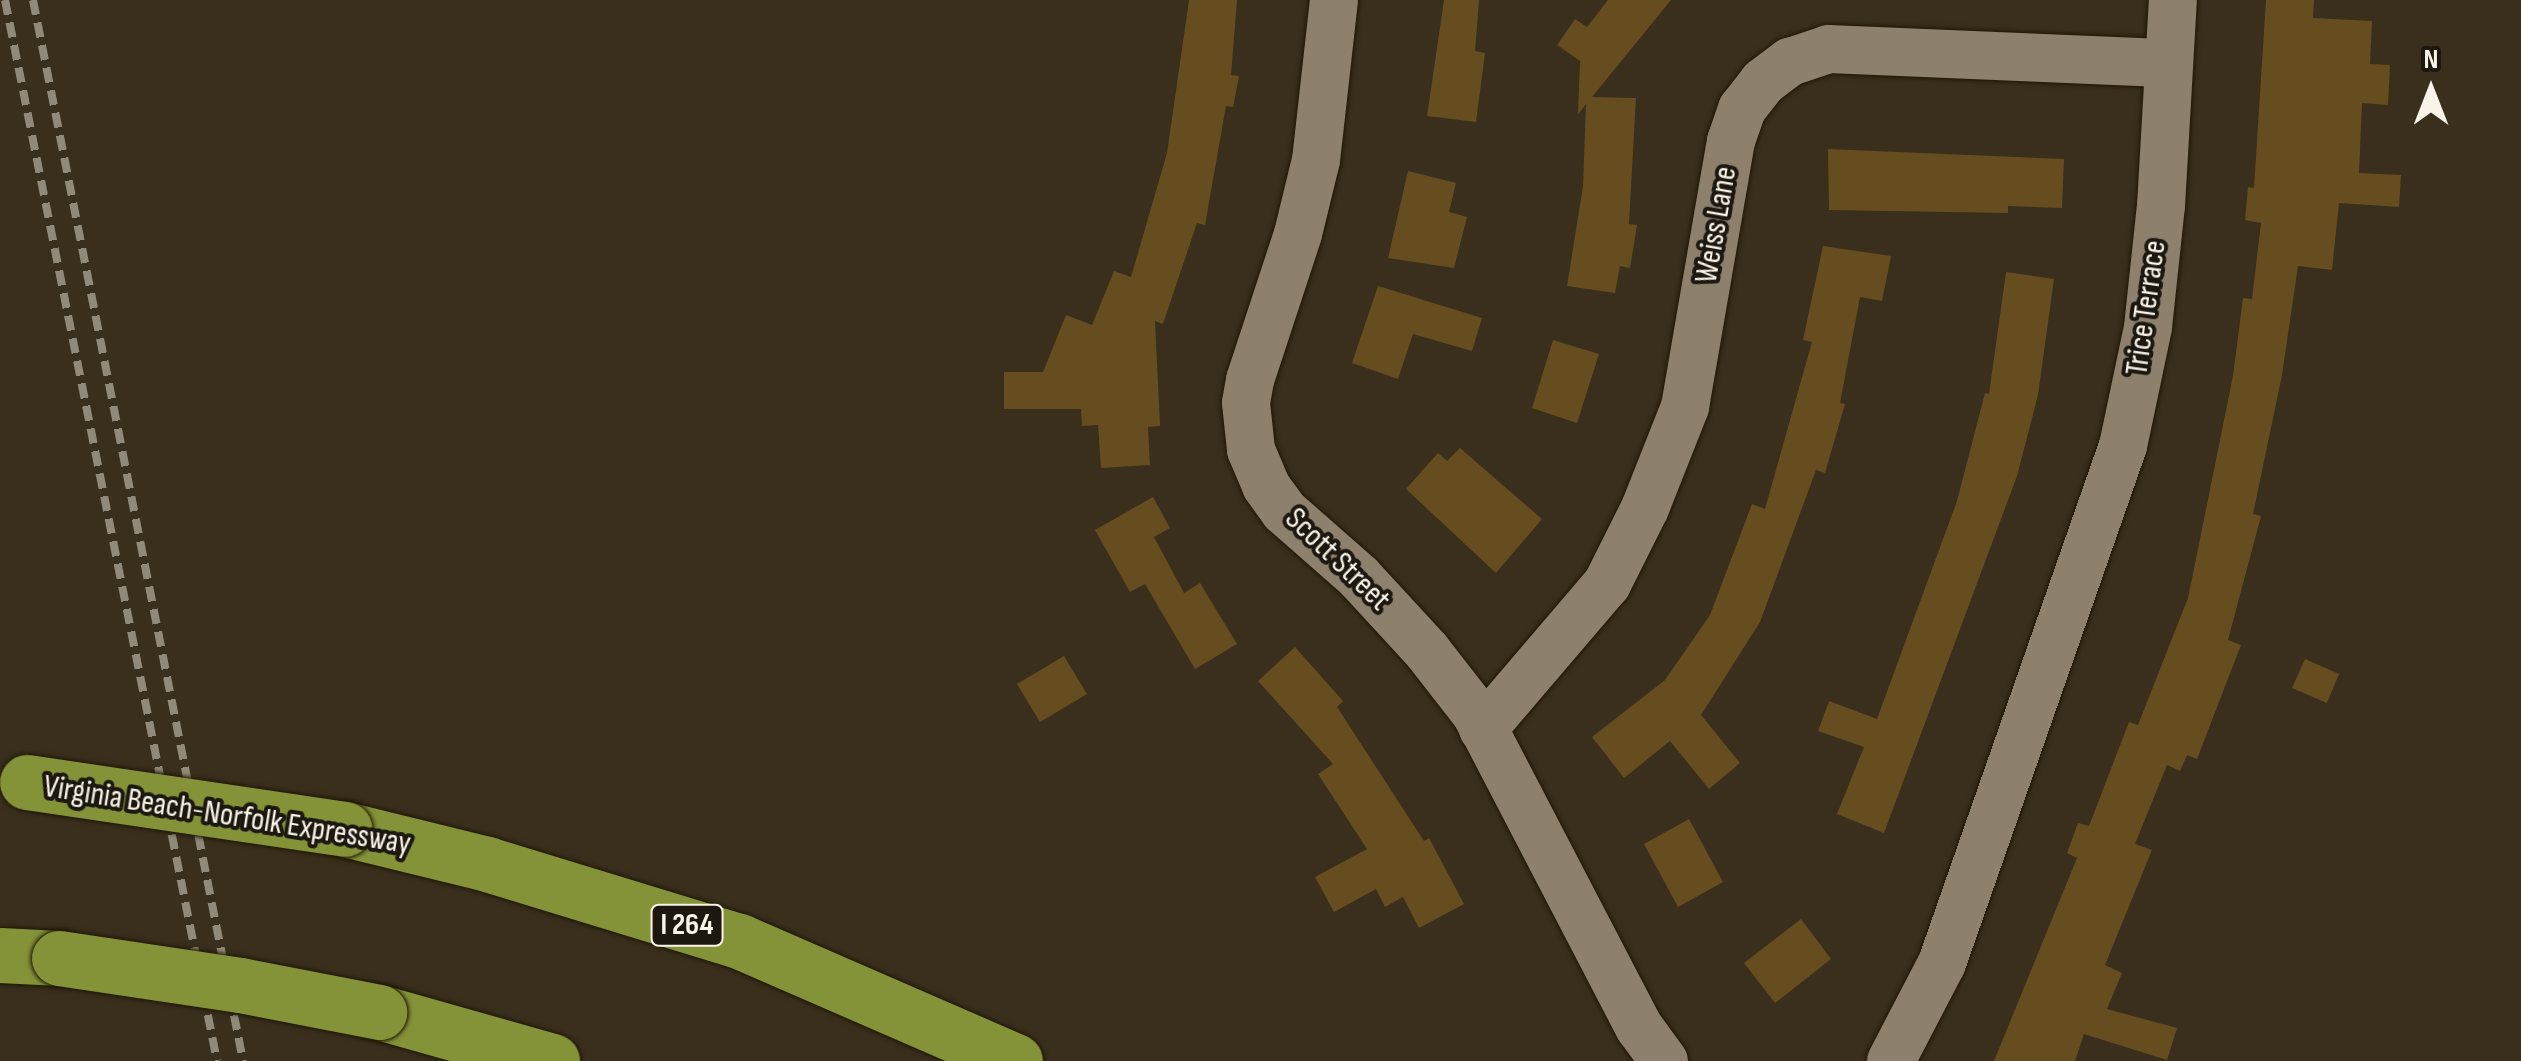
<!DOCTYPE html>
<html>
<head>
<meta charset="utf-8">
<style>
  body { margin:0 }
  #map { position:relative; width:2521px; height:1061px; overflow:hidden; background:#392f1c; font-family:"Sofia Sans Condensed",sans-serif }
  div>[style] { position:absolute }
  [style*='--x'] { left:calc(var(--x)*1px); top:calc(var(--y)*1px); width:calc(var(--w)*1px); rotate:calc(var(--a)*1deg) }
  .building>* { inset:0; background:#654d20 }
  .roads { filter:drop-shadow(0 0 2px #201705) drop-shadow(0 0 2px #201705) }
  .street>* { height:48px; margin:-24px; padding:0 24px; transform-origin:24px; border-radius:24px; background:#8d806c }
  .highway>* { height:55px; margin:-27.5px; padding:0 27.5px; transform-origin:27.5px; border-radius:27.5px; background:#849338 }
  .rail>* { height:8px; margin-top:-4px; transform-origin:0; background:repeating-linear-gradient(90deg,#918979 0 15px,transparent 0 23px) }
  .bridges { filter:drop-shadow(0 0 2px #201705) drop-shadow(0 0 2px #201705) }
  .highway-bridge>* { height:55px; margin:-27.5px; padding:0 27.5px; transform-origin:27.5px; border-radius:27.5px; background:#849338 }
  span { translate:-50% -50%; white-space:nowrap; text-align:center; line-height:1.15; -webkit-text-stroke:8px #1c1810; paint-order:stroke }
  .shield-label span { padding:2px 8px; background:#1c1810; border:2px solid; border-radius:8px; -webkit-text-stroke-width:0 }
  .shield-label { font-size:30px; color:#faf3e8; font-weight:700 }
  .street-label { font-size:32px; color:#faf3e8 }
  .north { position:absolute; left:2381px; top:40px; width:100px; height:100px; -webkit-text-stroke:8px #1c1810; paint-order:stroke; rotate:0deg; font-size:28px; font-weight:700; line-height:40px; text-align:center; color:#faf3e8 }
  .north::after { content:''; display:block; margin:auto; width:35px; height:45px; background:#faf3e8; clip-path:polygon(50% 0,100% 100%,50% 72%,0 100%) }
</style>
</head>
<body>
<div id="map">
  <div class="building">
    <div style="clip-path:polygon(1189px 0,1237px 0,1231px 75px,1239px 76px,1233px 107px,1226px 106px,1205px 225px,1197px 223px,1163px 324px,1155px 321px,1160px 426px,1148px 427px,1150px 465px,1101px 468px,1098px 425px,1082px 426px,1081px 409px,1004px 409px,1004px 372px,1043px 372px,1066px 315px,1092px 325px,1114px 271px,1131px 277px,1167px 153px)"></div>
    <div style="clip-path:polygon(1444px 0,1479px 0,1475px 51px,1485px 53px,1476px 122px,1427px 116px)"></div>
    <div style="clip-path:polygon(1608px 0,1671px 0,1592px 97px,1636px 98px,1629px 224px,1637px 225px,1630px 268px,1620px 266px,1615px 293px,1567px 286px,1583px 186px,1586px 104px,1578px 114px,1580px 61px,1557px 45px,1575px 19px,1587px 27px)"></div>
    <div style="clip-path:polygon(2266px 0,2314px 0,2313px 18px,2372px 21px,2370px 64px,2390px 65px,2388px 105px,2362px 103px,2359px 173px,2401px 175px,2399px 207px,2339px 203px,2332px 270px,2298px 266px,2282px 375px,2253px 514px,2261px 516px,2228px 640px,2241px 645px,2197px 759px,2187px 755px,2180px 771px,2167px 765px,2135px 844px,2152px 850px,2105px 965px,2122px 973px,2107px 1009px,2177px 1028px,2167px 1060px,2084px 1034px,2075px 1061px,1994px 1061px,2077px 858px,2067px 853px,2078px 823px,2089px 826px,2129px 722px,2138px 725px,2188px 598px,2233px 376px,2243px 298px,2252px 299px,2261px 223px,2245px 220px,2248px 187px,2254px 188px)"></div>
    <div style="clip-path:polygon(1828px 149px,2064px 159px,2062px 208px,2008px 206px,2008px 213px,1829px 210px)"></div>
    <div style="clip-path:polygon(1408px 171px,1456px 183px,1449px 212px,1467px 217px,1454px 268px,1388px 258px)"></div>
    <div style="clip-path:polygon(1823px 246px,1891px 256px,1882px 301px,1860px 297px,1840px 403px,1845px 404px,1825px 473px,1816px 470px,1760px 622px,1701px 715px,1740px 763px,1709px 789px,1670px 741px,1624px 778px,1592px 737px,1665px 680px,1710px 615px,1752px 504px,1765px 509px,1812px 342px,1803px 340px)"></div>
    <div style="clip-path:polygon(2006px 272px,2054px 279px,2038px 395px,2017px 476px,1884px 833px,1837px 814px,1864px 747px,1818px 731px,1829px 701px,1877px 719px,1957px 501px,1985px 393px,1989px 394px)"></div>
    <div style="clip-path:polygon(1378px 286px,1482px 318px,1472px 351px,1413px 334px,1398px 379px,1352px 363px)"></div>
    <div style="clip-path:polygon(1553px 340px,1599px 354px,1577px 423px,1532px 408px)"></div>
    <div style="clip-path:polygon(1460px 448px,1542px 519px,1496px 573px,1406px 489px,1438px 453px,1447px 461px)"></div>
    <div style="clip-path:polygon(1153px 497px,1170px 528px,1154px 537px,1184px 593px,1200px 583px,1237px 644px,1195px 669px,1145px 584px,1130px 592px,1095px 530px)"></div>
    <div style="clip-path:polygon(1295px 647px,1343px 701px,1337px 707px,1424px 841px,1429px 838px,1464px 904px,1419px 928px,1403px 897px,1385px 907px,1376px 889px,1334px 912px,1315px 877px,1367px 849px,1318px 774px,1333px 764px,1258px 681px)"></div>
    <div style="clip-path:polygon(1064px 656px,1087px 694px,1040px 722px,1017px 684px)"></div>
    <div style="clip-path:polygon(2305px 659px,2339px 674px,2327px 703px,2292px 688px)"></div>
    <div style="clip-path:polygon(1689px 819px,1723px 882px,1678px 907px,1644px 844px)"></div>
    <div style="clip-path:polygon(1801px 919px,1831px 959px,1775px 1003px,1744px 963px)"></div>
  </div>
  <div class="roads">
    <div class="street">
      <div style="--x:1334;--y:0;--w:161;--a:96.4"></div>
      <div style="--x:1316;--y:160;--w:76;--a:103.7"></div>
      <div style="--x:1298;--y:234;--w:154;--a:108.2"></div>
      <div style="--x:1250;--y:380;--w:23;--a:100"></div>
      <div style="--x:1246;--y:403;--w:47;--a:83.9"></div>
      <div style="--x:1251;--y:450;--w:39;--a:67"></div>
      <div style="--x:1266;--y:486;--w:31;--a:54"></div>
      <div style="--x:1284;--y:511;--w:100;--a:41.3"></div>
      <div style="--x:1359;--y:577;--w:100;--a:47.4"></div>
      <div style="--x:1427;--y:651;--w:80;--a:52.1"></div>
      <div style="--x:1476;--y:714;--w:353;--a:62.5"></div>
      <div style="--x:1639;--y:1027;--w:42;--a:53.7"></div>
      <div style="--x:1483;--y:729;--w:191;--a:-49.5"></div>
      <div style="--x:1607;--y:584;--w:85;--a:-63.4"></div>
      <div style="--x:1645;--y:508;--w:109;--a:-68.4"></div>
      <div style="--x:1685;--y:407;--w:270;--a:-80.2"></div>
      <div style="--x:1731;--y:141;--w:34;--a:-71"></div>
      <div style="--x:1742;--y:109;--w:34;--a:-52"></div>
      <div style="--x:1763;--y:82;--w:34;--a:-37"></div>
      <div style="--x:1790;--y:62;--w:41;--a:-18.4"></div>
      <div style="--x:1829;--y:49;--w:340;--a:2.4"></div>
      <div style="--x:1891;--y:1061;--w:110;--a:-62.5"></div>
      <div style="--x:1942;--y:963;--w:548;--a:-70.71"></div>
      <div style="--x:2123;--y:446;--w:122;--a:-78.1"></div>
      <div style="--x:2148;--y:327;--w:122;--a:-83.9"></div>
      <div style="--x:2161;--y:206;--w:206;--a:-86.7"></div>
    </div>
    <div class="highway">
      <div style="--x:345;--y:829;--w:146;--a:13.8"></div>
      <div style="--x:487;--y:864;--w:264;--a:17"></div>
      <div style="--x:739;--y:941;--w:301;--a:23.5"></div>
      <div style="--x:0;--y:955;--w:59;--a:2.9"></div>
      <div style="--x:379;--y:1012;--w:180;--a:15.8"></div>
    </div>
  </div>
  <div class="rail">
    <div style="--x:5;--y:0;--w:1082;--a:78.7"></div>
    <div style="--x:33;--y:0;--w:1082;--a:78.8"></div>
  </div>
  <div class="bridges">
    <div class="highway-bridge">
      <div style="--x:27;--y:782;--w:321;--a:8.4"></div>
      <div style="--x:59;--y:958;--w:183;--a:8.5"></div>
      <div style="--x:240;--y:985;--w:142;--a:11"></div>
    </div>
  </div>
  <div class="shield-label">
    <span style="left:687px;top:925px">I 264</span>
  </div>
  <div class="street-label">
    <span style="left:1717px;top:225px;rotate:-80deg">Weiss Lane</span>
    <span style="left:2147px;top:308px;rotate:-82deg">Trice Terrace</span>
    <span style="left:1337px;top:560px;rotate:44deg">Scott Street</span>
    <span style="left:227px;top:816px;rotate:9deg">Virginia Beach-Norfolk Expressway</span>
  </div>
  <div class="north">N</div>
</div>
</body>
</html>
